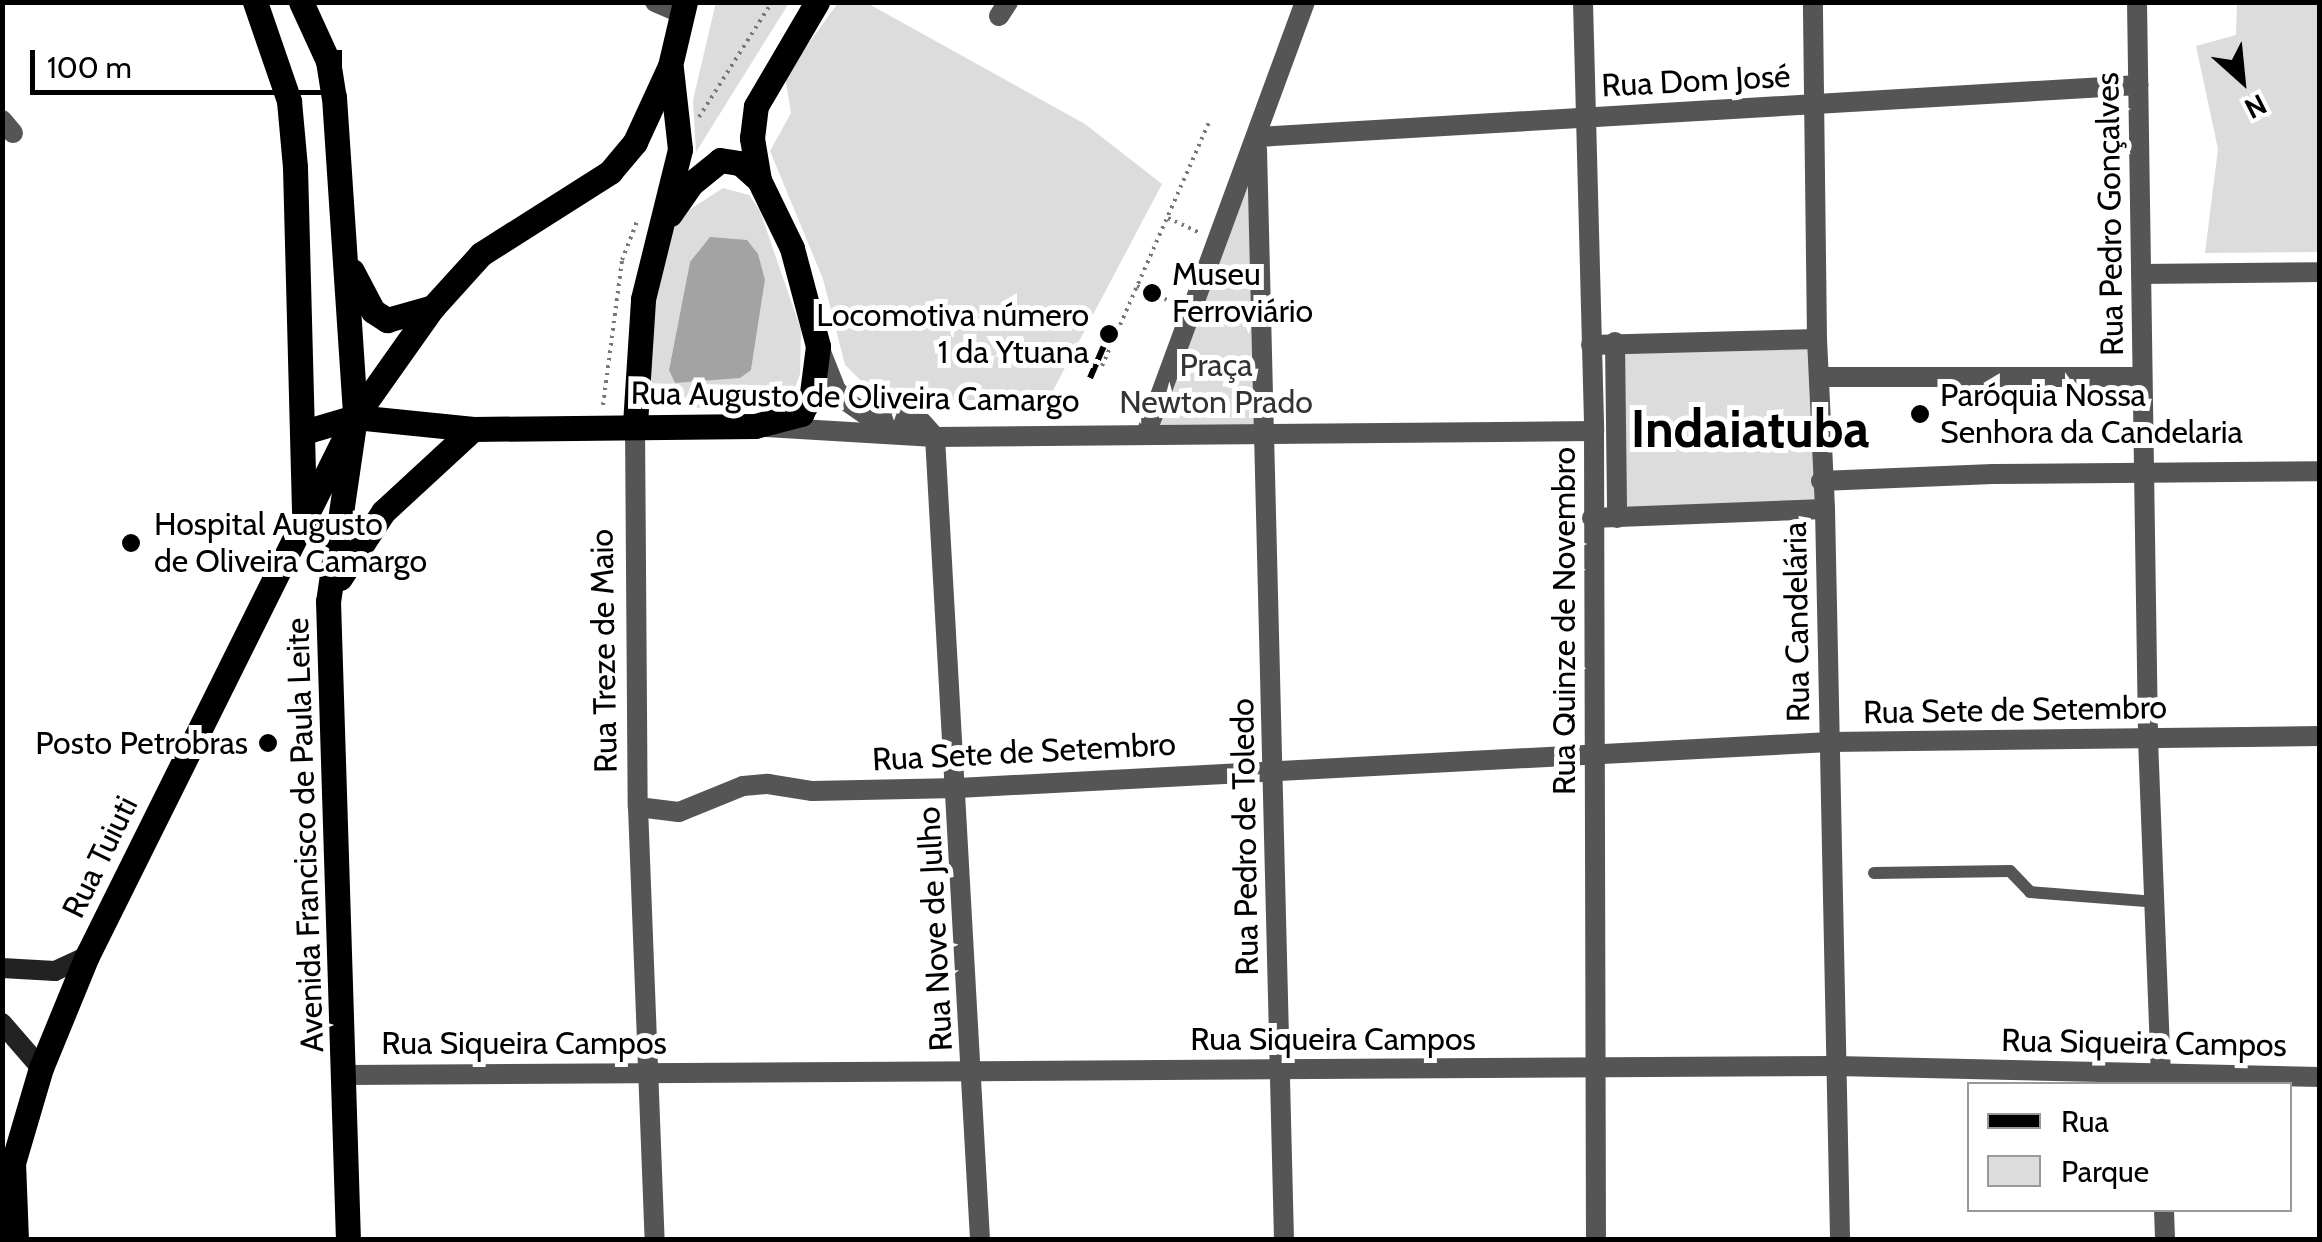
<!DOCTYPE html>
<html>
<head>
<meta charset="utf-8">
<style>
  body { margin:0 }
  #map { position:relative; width:2322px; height:1242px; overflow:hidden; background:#fff; font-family:Cabin,sans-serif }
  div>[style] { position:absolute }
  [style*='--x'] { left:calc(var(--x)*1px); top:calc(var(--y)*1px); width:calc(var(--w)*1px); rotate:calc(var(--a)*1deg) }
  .green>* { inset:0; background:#dcdcdc }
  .water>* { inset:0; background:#a3a3a3 }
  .path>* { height:4px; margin-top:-2px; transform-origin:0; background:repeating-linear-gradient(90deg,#777 0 2.5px,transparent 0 7.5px) }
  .service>* { height:12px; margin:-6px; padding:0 6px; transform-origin:6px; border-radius:6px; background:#555 }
  .pedestrian>* { height:20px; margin:-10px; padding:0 10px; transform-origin:10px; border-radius:10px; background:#555 }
  .minor>* { height:20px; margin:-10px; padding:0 10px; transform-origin:10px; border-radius:10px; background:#555 }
  .tertiary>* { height:20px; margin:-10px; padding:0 10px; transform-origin:10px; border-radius:10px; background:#555 }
  .secondary>* { height:20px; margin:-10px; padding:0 10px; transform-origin:10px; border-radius:10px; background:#222 }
  .primary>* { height:25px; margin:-12.5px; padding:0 12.5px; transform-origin:12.5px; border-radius:12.5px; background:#000 }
  .rail>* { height:6px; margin-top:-3px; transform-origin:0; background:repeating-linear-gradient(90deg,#000 0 15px,transparent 0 20px) }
  .dots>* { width:28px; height:28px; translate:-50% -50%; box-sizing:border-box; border:5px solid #fff; border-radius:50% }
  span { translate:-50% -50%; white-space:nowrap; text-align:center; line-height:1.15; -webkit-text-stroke:10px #fff; paint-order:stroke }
  .street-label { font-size:32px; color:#000 }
  .poi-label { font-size:32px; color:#000 }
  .left { translate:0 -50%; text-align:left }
  .right { translate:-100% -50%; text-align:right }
  .park-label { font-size:32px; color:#333 }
  .town-label { font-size:52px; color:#000; font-weight:700 }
  .frame { position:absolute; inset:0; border:5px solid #000; pointer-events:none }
  .legend { position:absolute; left:1967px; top:1082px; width:325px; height:130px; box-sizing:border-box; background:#fff; border:2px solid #999; margin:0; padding:12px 18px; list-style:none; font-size:30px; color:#000 }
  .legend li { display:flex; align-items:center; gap:20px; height:50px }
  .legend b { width:50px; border:2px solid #999 }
  .north { position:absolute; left:2192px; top:30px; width:100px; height:100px; -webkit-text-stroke:8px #fff; paint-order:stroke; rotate:153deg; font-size:28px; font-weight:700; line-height:40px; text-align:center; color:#000 }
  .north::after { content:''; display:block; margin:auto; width:35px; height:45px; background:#000; clip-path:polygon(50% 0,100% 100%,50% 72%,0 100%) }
  .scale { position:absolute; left:30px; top:50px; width:312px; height:45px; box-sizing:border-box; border:5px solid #000; border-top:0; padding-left:12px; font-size:30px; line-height:35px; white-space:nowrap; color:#000; -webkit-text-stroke:8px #fff; paint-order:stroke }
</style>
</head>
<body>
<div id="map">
  <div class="green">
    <div style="clip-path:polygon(716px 2px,789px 3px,696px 152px,693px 100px)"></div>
    <div style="clip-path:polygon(838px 3px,867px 3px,1085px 124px,1162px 184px,1048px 400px,881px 400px,845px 365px,823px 279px,770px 151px,791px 113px,785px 76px)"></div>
    <div style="clip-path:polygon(2237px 3px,2319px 3px,2319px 252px,2205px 253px,2218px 149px,2196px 46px,2236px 35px)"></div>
    <div style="clip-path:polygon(1257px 137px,1264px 433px,1146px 434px)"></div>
    <div style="clip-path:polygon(evenodd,723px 188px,749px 195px,760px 211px,801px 330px,800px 374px,789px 404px,764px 410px,648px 406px,660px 229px,723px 188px,701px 252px,765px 281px,751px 370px,669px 370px,690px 262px,701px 252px)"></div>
    <div style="clip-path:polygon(1817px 339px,1825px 509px,1617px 518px,1615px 342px)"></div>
  </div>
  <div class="water">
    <div style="clip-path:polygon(710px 237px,747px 240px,758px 254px,765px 280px,751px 370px,740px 378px,675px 383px,669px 370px,690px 262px)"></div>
  </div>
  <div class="path">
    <div style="--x:699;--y:117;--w:136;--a:-57.6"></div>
    <div style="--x:1168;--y:218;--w:35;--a:25"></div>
    <div style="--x:1137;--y:286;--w:41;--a:24.7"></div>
    <div style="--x:1102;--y:366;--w:266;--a:-66.3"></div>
    <div style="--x:603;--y:405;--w:146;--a:-82.5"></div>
    <div style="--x:622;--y:260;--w:44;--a:-68.7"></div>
  </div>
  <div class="service">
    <div style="--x:1874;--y:873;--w:136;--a:-0.8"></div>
    <div style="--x:2010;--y:871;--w:29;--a:46"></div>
    <div style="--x:2030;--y:892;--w:126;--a:4.5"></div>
  </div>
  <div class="pedestrian">
    <div style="--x:1817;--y:339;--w:170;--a:87.3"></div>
    <div style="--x:1821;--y:481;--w:172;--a:-2.3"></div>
  </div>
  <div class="minor">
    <div style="--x:655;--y:2;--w:28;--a:23"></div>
    <div style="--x:2137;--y:2;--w:737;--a:89.14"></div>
    <div style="--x:2148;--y:739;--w:345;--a:87.8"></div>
    <div style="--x:999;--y:16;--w:17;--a:-57"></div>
    <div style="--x:2;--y:120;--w:17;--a:50"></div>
    <div style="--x:1257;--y:137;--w:883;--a:-3.38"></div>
    <div style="--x:1257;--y:149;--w:284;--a:88.6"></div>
    <div style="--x:2141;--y:274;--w:179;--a:-0.6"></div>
    <div style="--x:1615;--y:342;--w:176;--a:89.3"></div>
    <div style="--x:1591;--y:345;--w:226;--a:-1.5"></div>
    <div style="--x:1817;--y:339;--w:337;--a:-90.7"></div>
    <div style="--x:1819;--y:377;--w:323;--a:0"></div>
    <div style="--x:635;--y:424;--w:383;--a:89.6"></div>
    <div style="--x:638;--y:807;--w:433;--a:87.8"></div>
    <div style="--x:1146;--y:434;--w:460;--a:-69.8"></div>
    <div style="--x:935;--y:437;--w:804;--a:86.79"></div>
    <div style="--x:1993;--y:474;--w:327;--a:-0.5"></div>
    <div style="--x:1592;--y:518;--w:233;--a:-2.2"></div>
    <div style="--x:638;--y:807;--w:41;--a:7"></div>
    <div style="--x:679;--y:812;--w:69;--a:-22.1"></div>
    <div style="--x:743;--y:786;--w:25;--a:-5"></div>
    <div style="--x:768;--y:784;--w:45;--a:9"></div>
    <div style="--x:812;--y:791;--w:146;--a:-1.2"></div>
    <div style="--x:958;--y:788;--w:873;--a:-3.02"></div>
    <div style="--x:1830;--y:742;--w:490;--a:-0.7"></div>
    <div style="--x:348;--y:1075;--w:1488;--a:-0.35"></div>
    <div style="--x:1836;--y:1066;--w:484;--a:1.3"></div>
    <div style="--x:2164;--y:1210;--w:30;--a:88"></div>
  </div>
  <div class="tertiary">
    <div style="--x:1583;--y:2;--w:429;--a:88.5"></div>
    <div style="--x:1594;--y:431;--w:809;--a:89.86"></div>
    <div style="--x:819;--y:347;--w:46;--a:68.4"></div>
    <div style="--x:836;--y:390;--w:18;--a:45"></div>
    <div style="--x:849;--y:403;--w:21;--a:35"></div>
    <div style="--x:866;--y:415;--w:53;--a:4.3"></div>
    <div style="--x:919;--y:419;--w:24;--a:48"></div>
    <div style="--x:766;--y:427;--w:169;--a:3.4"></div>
    <div style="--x:935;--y:437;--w:659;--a:-0.52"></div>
    <div style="--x:1264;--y:433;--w:807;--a:88.58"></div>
    <div style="--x:1825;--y:509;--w:731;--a:88.82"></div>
  </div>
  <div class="secondary">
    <div style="--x:2;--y:968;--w:53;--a:3.2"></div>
    <div style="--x:55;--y:971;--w:35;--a:-25"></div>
    <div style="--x:2;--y:1023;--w:60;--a:49.1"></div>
  </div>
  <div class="primary">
    <div style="--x:255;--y:2;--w:105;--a:71"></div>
    <div style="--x:289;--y:101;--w:66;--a:84.8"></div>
    <div style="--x:295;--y:167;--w:344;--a:88.5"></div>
    <div style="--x:301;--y:2;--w:65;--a:65.4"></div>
    <div style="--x:328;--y:61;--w:36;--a:81"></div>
    <div style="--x:334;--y:97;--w:321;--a:86.2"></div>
    <div style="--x:355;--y:417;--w:186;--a:98.3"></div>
    <div style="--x:328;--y:601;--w:639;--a:88.21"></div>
    <div style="--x:670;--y:214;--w:38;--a:-55"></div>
    <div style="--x:692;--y:183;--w:36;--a:-39"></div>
    <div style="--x:720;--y:160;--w:20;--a:9"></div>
    <div style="--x:740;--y:163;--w:25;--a:42"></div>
    <div style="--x:352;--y:271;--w:45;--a:62.3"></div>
    <div style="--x:373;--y:311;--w:17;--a:33"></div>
    <div style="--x:387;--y:320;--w:48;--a:-15.8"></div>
    <div style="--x:635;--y:424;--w:125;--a:-86.3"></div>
    <div style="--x:643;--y:299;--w:154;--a:-76.1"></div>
    <div style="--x:680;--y:149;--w:81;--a:-96.4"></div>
    <div style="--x:304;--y:432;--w:53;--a:-16.4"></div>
    <div style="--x:355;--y:417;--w:119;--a:5.8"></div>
    <div style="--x:473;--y:429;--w:282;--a:-0.6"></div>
    <div style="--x:755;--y:426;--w:48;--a:-14.6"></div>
    <div style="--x:801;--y:414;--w:24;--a:-62"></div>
    <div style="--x:812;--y:393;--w:47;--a:-82.7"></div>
    <div style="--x:818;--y:346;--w:101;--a:-104.9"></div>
    <div style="--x:792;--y:248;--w:76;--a:-115.9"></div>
    <div style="--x:759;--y:180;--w:43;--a:-99.5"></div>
    <div style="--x:752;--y:138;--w:32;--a:-83"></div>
    <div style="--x:756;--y:106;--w:121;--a:-59.6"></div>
    <div style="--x:340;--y:578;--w:79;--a:-56.9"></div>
    <div style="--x:383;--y:512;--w:122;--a:-42.7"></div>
    <div style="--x:16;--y:1240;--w:77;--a:-92.2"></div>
    <div style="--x:13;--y:1163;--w:99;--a:-73.6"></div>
    <div style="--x:41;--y:1068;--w:121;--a:-67.7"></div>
    <div style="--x:87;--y:956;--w:602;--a:-63.56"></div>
    <div style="--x:355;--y:417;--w:135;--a:-54.7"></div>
    <div style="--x:433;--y:307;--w:72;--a:-47.8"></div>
    <div style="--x:481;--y:254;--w:153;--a:-32.4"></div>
    <div style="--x:610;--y:172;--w:39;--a:-50"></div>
    <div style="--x:635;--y:142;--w:84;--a:-65.3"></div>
    <div style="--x:670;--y:66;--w:66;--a:-76.8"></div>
  </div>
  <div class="rail">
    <div style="--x:1090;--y:378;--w:48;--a:-66.6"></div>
  </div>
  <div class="dots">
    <div style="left:1152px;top:293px;background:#000"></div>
    <div style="left:1109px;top:334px;background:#000"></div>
    <div style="left:1920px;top:414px;background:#000"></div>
    <div style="left:131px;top:543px;background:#000"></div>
    <div style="left:268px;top:743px;background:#000"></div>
  </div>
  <div class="street-label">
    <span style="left:1696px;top:81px;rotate:-3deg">Rua Dom José</span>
    <span style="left:2110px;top:214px;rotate:-91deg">Rua Pedro Gonçalves</span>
    <span style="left:855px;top:397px;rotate:1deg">Rua Augusto de Oliveira Camargo</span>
    <span style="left:1564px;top:621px;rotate:-90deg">Rua Quinze de Novembro</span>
    <span style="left:1797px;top:622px;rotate:-91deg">Rua Candelária</span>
    <span style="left:604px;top:651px;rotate:-91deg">Rua Treze de Maio</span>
    <span style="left:2015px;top:710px;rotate:-1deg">Rua Sete de Setembro</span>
    <span style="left:1024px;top:752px;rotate:-3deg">Rua Sete de Setembro</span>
    <span style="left:305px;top:835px;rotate:-92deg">Avenida Francisco de Paula Leite</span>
    <span style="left:1245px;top:837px;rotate:-91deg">Rua Pedro de Toledo</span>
    <span style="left:100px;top:857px;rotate:-64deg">Rua Tuiuti</span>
    <span style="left:935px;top:929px;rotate:-93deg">Rua Nove de Julho</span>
    <span style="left:1333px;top:1039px">Rua Siqueira Campos</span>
    <span style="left:524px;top:1043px">Rua Siqueira Campos</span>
    <span style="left:2144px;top:1043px;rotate:1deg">Rua Siqueira Campos</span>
  </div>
  <div class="poi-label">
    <span class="left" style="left:1172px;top:293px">Museu<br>Ferroviário</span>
    <span class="right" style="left:1089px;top:334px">Locomotiva número<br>1 da Ytuana</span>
    <span class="left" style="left:1940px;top:414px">Paróquia Nossa<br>Senhora da Candelaria</span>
    <span class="left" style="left:154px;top:543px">Hospital Augusto<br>de Oliveira Camargo</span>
    <span class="right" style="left:248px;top:743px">Posto Petrobras</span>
  </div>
  <div class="park-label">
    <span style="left:1216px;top:384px">Praça<br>Newton Prado</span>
  </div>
  <div class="town-label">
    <span style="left:1750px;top:429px">Indaiatuba</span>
  </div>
  <div class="frame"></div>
  <ul class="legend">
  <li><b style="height:12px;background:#000"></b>Rua</li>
  <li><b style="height:28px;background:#dcdcdc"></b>Parque</li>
  </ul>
  <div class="north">N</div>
  <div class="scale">100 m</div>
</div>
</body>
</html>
